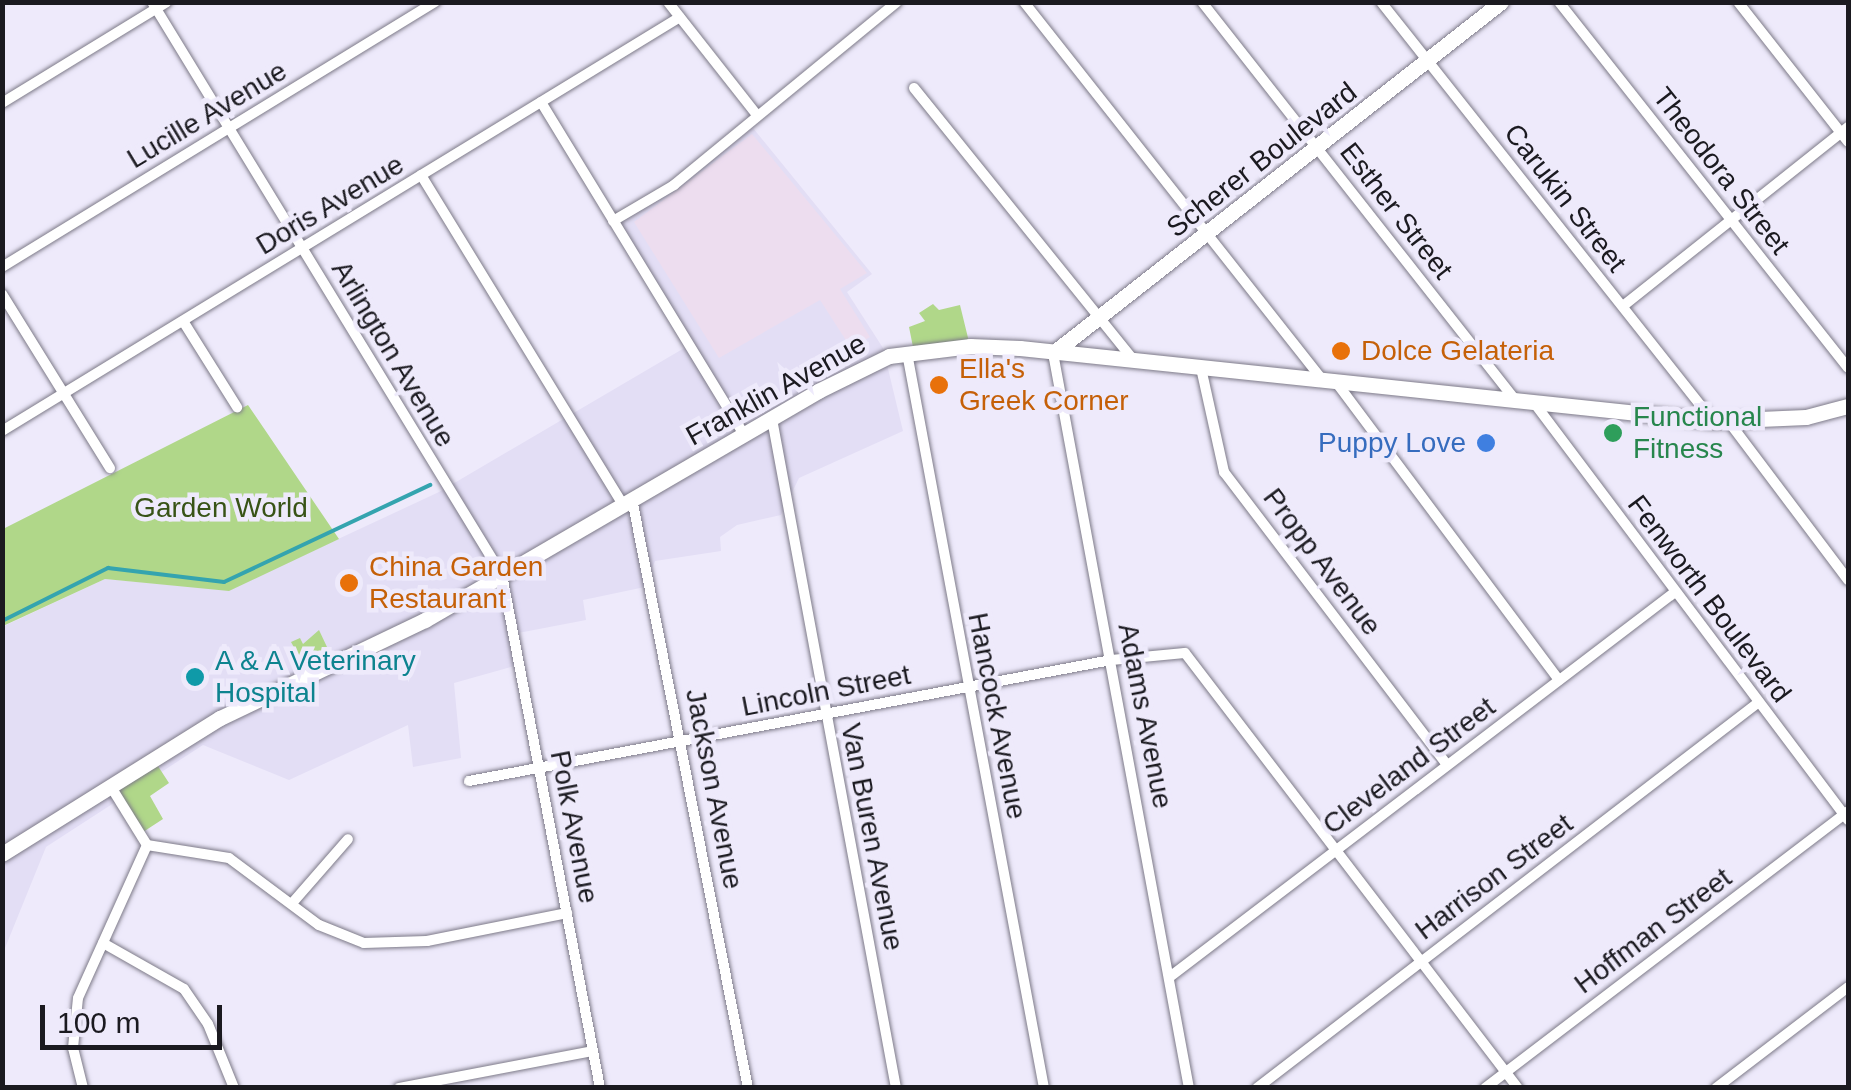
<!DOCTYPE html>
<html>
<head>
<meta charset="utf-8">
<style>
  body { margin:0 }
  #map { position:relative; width:1851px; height:1090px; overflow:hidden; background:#eeeafb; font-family:Helvetica,sans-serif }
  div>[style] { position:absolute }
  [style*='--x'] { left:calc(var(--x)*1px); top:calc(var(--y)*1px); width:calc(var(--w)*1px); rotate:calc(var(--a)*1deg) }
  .built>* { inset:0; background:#e3def5 }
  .industrial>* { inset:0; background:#edddef }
  .green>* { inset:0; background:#b0d789 }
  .stream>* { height:4px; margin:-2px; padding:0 2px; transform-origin:2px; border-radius:2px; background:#34a4af }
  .roads { filter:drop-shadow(0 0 2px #7d7a88) drop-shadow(0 0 2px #7d7a88) }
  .street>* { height:10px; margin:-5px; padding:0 5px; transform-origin:5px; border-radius:5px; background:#fff }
  .secondary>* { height:15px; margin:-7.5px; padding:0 7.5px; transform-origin:7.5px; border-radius:7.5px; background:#fff }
  .dots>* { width:28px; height:28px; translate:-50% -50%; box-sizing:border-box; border:5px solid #eeeafb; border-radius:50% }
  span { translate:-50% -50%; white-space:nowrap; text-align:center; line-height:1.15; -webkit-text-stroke:9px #eeeafb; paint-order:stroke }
  .street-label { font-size:28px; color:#1b1a20 }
  .food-label { font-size:28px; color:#c56008 }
  .left { translate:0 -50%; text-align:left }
  .leisure-label { font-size:28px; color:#27864d }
  .shop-label { font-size:28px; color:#366cbe }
  .right { translate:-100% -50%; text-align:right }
  .park-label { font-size:28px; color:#385316 }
  .culture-label { font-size:28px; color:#0d838f }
  .frame { position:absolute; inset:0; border:5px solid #1b1a20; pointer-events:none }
  .scale { position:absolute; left:40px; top:1005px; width:182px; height:45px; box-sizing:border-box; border:5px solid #1b1a20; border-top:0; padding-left:12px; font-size:30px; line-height:35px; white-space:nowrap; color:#1b1a20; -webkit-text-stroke:8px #eeeafb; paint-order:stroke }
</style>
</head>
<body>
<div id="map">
  <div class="built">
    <div style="clip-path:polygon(753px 128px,872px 274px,847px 292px,883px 348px,903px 431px,799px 478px,781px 515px,737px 525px,720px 537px,721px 551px,655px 561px,645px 587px,583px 600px,586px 620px,513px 634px,518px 665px,454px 683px,461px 758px,413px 767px,408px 725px,289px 780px,203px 745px,46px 847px,3px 953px,2px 627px,105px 579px,229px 590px,439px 492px,686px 347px,621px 223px)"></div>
  </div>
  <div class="industrial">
    <div style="clip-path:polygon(752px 134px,867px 273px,840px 289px,870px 337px,851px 348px,820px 300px,719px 358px,634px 222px)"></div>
  </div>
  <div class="green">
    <div style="clip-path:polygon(933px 304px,939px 310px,960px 305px,970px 346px,914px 352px,909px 327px,925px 321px,919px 313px)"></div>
    <div style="clip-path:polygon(248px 405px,339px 539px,229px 591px,105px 579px,3px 626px,3px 529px)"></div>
    <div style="clip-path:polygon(319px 630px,335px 664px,310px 676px,291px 642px,300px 638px,303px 644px)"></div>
    <div style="clip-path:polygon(154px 760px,169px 783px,150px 796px,163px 819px,140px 834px,111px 787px)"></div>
  </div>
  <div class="stream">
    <div style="--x:2;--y:621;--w:119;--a:-26.6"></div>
    <div style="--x:108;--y:568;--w:117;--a:6.9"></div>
    <div style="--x:224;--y:582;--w:228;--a:-25.2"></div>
  </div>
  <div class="roads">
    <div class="street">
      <div style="--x:152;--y:2;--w:671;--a:58.58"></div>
      <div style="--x:502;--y:575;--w:522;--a:79.18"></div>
      <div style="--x:668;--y:2;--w:142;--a:51.8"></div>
      <div style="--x:1024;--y:2;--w:482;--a:51.7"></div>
      <div style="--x:1202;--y:2;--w:508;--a:51.8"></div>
      <div style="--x:1381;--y:2;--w:535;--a:51.61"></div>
      <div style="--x:1559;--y:2;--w:466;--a:51.7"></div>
      <div style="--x:1738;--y:2;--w:178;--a:51.8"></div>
      <div style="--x:914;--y:88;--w:351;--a:51.1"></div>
      <div style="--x:541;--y:102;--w:390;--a:58.6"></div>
      <div style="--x:2;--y:103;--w:193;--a:-31.5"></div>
      <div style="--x:421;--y:175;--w:386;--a:58.5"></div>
      <div style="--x:613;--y:221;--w:71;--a:-30.5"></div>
      <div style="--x:674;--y:185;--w:288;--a:-39.4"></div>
      <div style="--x:2;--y:267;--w:508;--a:-31.47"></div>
      <div style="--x:2;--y:294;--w:205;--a:58.2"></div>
      <div style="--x:1623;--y:306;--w:288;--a:-38.5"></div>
      <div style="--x:183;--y:321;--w:102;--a:57.9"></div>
      <div style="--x:907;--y:353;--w:748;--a:79.44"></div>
      <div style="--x:1053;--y:353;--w:747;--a:79.52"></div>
      <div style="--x:1201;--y:368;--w:107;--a:77.5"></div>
      <div style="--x:1224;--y:472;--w:368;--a:52.7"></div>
      <div style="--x:1336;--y:382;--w:372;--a:53.2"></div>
      <div style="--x:1535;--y:404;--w:521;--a:53.04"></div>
      <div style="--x:772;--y:419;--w:680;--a:79.5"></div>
      <div style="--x:1729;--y:422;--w:198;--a:53"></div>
      <div style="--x:2;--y:431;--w:794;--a:-31.41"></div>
      <div style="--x:632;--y:499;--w:600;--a:78.86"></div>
      <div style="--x:469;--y:781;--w:653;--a:-10.67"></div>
      <div style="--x:1111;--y:660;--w:74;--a:-5.4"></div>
      <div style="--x:1185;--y:653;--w:548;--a:52.57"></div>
      <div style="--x:147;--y:845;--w:83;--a:9"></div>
      <div style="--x:229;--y:858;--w:112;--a:36.7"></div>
      <div style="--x:319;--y:925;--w:48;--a:21.8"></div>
      <div style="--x:364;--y:943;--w:63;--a:-1.8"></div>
      <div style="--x:427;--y:941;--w:143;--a:-11.3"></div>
      <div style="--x:294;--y:901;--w:82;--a:-48.9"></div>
      <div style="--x:103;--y:943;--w:93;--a:29.6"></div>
      <div style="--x:184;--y:989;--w:42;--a:55.6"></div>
      <div style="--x:208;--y:1024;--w:69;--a:67.9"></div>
      <div style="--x:1171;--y:976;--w:634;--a:-37.3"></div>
      <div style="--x:83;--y:1088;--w:41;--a:-104"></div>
      <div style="--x:73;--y:1048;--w:50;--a:-84.3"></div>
      <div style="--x:78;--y:998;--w:168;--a:-65.7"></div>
      <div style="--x:147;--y:845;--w:68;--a:-121.8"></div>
      <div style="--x:399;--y:1088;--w:197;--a:-10.8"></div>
      <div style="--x:1257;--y:1088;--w:633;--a:-37.56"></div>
      <div style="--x:1485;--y:1088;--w:457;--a:-37.3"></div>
      <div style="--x:1716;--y:1088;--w:166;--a:-37.4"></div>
    </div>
    <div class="secondary">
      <div style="--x:1053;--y:353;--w:569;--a:-38.08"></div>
      <div style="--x:2;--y:854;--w:257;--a:-32"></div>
      <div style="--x:220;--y:718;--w:227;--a:-25.6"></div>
      <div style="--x:425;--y:620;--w:455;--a:-30.2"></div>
      <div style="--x:818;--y:391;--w:79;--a:-26.2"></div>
      <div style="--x:889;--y:356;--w:82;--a:-7"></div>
      <div style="--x:970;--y:346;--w:50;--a:2.3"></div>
      <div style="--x:1020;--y:348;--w:697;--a:6.01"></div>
      <div style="--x:1713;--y:421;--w:93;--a:-2.5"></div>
      <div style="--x:1806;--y:417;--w:43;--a:-14.7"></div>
    </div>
  </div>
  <div class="dots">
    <div style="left:1341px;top:351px;background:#e8710a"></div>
    <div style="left:939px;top:385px;background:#e8710a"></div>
    <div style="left:1613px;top:433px;background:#2e9e5b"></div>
    <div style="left:1486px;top:443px;background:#3f7fe0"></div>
    <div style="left:349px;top:583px;background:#e8710a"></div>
    <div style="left:195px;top:677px;background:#0f9aa8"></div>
  </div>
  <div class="street-label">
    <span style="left:207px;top:115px;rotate:-31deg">Lucille Avenue</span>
    <span style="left:1262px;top:160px;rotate:-38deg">Scherer Boulevard</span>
    <span style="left:1721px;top:171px;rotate:52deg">Theodora Street</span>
    <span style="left:1565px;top:198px;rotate:52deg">Carukin Street</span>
    <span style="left:330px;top:205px;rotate:-31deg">Doris Avenue</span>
    <span style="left:1396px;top:211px;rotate:52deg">Esther Street</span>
    <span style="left:393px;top:354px;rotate:59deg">Arlington Avenue</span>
    <span style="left:776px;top:390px;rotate:-29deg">Franklin Avenue</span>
    <span style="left:1322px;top:562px;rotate:53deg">Propp Avenue</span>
    <span style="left:1709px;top:599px;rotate:53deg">Fenworth Boulevard</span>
    <span style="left:826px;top:691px;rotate:-11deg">Lincoln Street</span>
    <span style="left:997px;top:716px;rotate:79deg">Hancock Avenue</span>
    <span style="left:1145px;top:716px;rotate:79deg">Adams Avenue</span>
    <span style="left:1409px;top:766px;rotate:-37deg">Cleveland Street</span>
    <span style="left:714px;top:789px;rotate:79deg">Jackson Avenue</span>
    <span style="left:574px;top:827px;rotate:79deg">Polk Avenue</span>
    <span style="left:872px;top:837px;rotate:79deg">Van Buren Avenue</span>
    <span style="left:1494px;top:877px;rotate:-37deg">Harrison Street</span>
    <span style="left:1653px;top:931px;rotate:-37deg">Hoffman Street</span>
  </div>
  <div class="food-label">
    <span class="left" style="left:1361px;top:351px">Dolce Gelateria</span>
    <span class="left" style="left:959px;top:385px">Ella's<br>Greek Corner</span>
    <span class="left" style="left:369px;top:583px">China Garden<br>Restaurant</span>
  </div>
  <div class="leisure-label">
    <span class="left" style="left:1633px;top:433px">Functional<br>Fitness</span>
  </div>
  <div class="shop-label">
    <span class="right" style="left:1466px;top:443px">Puppy Love</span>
  </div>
  <div class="park-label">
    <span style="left:221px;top:508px">Garden World</span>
  </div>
  <div class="culture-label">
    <span class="left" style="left:215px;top:677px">A &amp; A Veterinary<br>Hospital</span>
  </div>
  <div class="frame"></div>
  <div class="scale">100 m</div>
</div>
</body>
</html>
